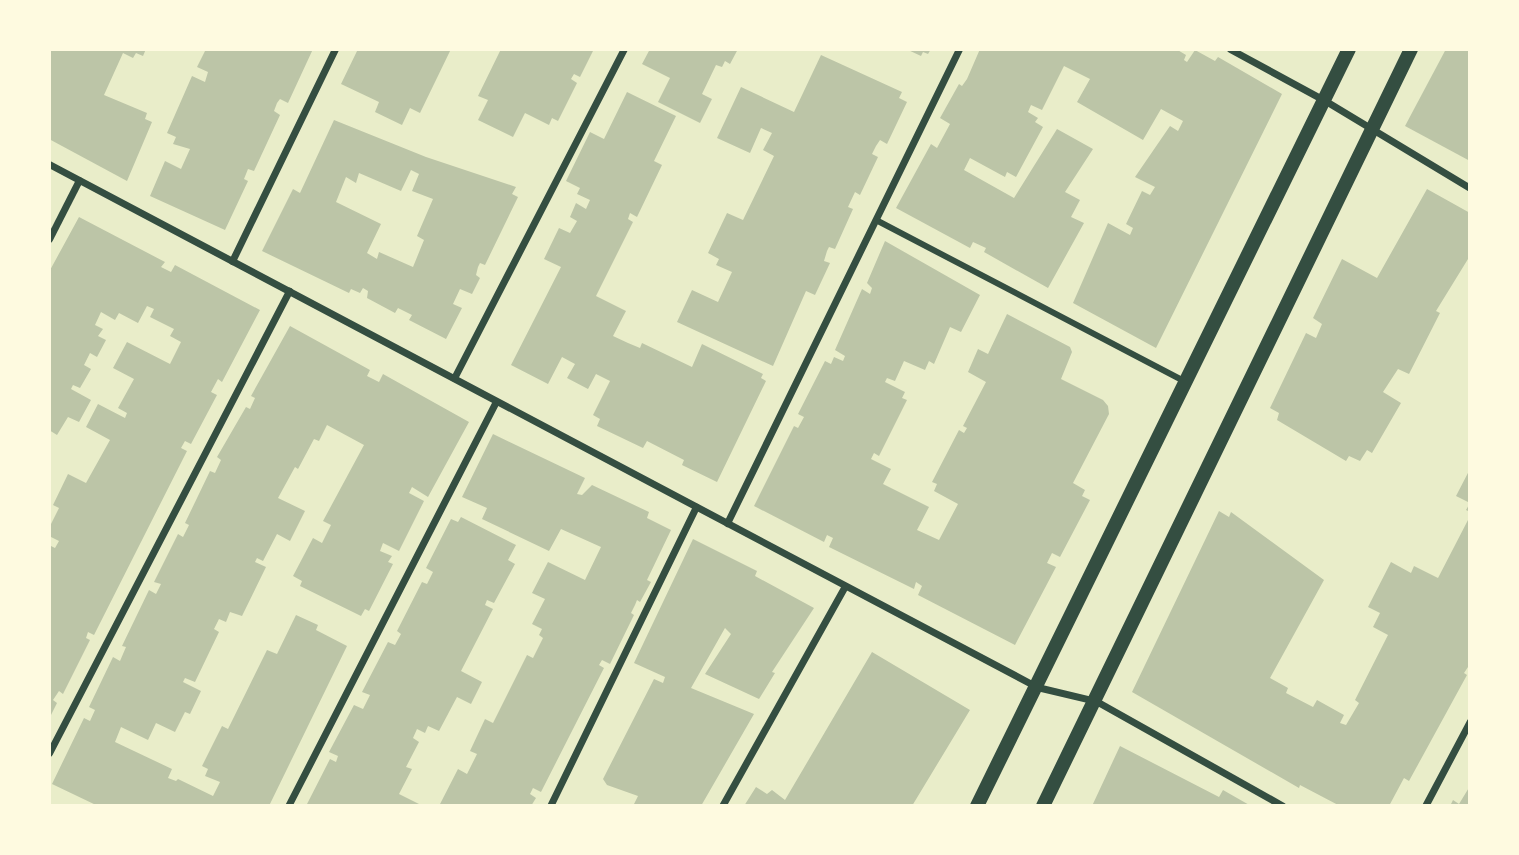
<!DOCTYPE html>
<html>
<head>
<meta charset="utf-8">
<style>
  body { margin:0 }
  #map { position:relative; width:1519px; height:855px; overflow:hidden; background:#e9edc9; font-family:Arial,sans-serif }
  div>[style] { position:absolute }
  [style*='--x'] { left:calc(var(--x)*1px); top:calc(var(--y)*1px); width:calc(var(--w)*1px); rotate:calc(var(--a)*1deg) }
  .building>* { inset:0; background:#bcc5a7 }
  .pedestrian>* { height:6px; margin:-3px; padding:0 3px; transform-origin:3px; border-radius:3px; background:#344e41 }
  .minor>* { height:7px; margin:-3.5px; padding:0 3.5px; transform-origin:3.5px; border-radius:3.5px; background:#344e41 }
  .secondary>* { height:14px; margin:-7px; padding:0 7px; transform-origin:7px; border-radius:7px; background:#344e41 }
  span { translate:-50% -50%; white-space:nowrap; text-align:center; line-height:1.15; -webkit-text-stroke:6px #fefae0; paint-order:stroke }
  .frame { position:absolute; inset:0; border:51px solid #fefae0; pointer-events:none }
</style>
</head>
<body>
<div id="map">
  <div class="building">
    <div style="clip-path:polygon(49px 49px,146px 49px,143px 56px,136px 53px,133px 58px,123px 53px,104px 95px,147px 113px,145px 119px,152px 122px,127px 181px,49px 139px)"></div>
    <div style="clip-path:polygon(206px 49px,313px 49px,288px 103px,280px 99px,277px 103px,274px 111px,280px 115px,254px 171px,248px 169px,244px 179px,248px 181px,225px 230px,150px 196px,165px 161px,181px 169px,190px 149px,173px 144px,176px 137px,167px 133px,192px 76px,205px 82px,208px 72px,197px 67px)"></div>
    <div style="clip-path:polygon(358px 49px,451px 49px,420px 113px,410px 108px,402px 125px,375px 112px,379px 102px,341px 84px)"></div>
    <div style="clip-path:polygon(501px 49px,594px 49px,580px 77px,574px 74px,571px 79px,577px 83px,558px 121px,552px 118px,549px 125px,525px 113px,513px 137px,478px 120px,488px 100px,478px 96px)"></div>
    <div style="clip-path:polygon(650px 49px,738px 49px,730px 64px,725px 61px,722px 67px,716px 65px,702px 94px,712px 99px,700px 123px,658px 102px,670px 78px,642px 64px)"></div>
    <div style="clip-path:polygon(906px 49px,931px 49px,928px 54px,923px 52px,921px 56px)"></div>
    <div style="clip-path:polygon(980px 49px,1176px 49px,1186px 55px,1184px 60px,1187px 62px,1195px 50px,1215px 61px,1218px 57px,1282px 94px,1156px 348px,1073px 303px,1108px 223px,1130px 235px,1133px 228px,1126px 224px,1142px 191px,1150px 195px,1155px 187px,1135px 177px,1170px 126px,1178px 131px,1183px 121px,1161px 109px,1143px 140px,1077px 102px,1090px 79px,1064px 66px,1042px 110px,1031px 105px,1028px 112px,1038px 118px,1035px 122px,1043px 127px,1016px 177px,1007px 172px,1005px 177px,970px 158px,964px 170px,1014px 198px,1057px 129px,1093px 149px,1065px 192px,1080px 200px,1071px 217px,1084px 223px,1048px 288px,984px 252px,986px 248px,973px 242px,970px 248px,896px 208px,931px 144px,937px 148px,950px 124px,940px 118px,959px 84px,962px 86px,967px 79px)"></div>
    <div style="clip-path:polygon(1446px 49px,1470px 49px,1470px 161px,1405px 126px)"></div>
    <div style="clip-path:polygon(821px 55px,902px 92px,899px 98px,907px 102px,887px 144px,880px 140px,876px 146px,872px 154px,878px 157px,860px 195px,855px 192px,848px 207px,853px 209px,835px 249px,829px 247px,827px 251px,824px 261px,830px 263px,815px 295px,806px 291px,773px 366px,677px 322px,692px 290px,718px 302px,732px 272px,716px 265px,719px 259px,708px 253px,727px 213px,743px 220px,774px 156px,763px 150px,772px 133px,761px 128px,750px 153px,717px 138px,741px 87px,794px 112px)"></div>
    <div style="clip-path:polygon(627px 92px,676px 116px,654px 161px,662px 165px,637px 217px,630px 213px,628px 219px,633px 222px,596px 296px,626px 311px,613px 336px,628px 343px,640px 348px,642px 343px,692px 367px,702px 344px,763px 374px,761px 378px,766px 381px,717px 482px,682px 465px,684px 460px,647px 441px,643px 448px,597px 426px,600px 419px,593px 415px,610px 381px,596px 374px,588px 389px,567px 378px,575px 364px,562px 357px,548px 384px,511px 365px,561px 267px,544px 259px,559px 228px,570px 233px,577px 221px,570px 217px,576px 203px,586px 209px,590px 200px,577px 194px,580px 188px,566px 181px,590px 132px,604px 139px)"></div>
    <div style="clip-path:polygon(evenodd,334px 120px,426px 157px,516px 187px,512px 194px,518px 197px,485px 265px,480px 263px,478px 267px,476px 275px,480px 278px,472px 294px,460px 289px,453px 304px,462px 308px,446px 339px,409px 320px,412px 315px,398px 308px,395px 313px,367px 298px,368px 291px,363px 288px,360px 293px,351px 289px,349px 293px,262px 251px,293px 189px,300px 193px,334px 120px,411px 170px,419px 174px,412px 191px,433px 199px,417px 236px,424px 240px,413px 267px,379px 252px,377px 259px,367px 253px,381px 224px,336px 202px,346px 177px,356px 183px,359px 173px,401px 191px,411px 170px)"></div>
    <div style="clip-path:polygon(1427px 189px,1470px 213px,1470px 260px,1468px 259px,1436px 311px,1440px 313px,1409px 374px,1398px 369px,1383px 392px,1401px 403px,1372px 453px,1367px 450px,1360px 461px,1349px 456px,1346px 461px,1277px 420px,1279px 413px,1270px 408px,1306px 333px,1316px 338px,1322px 324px,1313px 318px,1342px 259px,1377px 278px)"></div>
    <div style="clip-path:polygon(79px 217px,165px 262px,161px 267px,171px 272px,175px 265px,260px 310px,222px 382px,218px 379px,211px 392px,217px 395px,191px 444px,185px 441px,181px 448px,187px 451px,94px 635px,88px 632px,86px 638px,90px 640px,63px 694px,59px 691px,53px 700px,57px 703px,49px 719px,49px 545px,55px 548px,59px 541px,49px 536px,49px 528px,59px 508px,53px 505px,68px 474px,86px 483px,110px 440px,86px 427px,98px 404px,125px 418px,127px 413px,118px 408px,134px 379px,113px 368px,127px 342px,170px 364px,181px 342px,170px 336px,174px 329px,150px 317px,154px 309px,147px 306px,138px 323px,119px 313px,115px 320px,101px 312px,95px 325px,103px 329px,98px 336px,106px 340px,97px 357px,90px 353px,84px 365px,91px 369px,80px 388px,73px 385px,71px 389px,91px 400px,79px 422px,68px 417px,57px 435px,49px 430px,49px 272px)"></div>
    <div style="clip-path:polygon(885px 241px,980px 295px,961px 332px,950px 327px,934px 364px,929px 361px,925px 370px,904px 361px,895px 381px,887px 378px,885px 382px,905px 392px,902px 398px,907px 400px,879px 456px,874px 453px,871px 459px,891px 469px,883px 484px,929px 507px,917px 530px,939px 540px,958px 504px,934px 491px,937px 484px,932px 482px,959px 430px,964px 433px,967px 428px,963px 426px,986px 382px,968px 372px,978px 349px,988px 354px,1007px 314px,1070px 347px,1072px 352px,1061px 379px,1103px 400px,1108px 406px,1109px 414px,1073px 483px,1085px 490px,1082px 496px,1090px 500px,1060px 557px,1052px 553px,1047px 563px,1056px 567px,1015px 645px,918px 595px,922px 586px,916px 582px,914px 589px,829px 547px,833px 538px,827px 535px,824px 542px,754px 506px,794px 426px,798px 428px,804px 417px,798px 414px,825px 361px,831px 364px,834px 357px,843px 361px,845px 356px,835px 350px,862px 289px,870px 294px,872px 288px,867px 283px)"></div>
    <div style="clip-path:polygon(290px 326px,370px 370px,367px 376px,379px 382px,383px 374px,469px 422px,428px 497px,412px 487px,409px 493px,424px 501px,399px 551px,383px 543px,380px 551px,392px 556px,388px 562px,393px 564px,369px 611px,365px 609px,361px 616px,300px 586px,302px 581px,293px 576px,313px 538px,322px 543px,331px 525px,323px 521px,364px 445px,327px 425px,319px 441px,314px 439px,298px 469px,295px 467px,278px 498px,305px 511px,290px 541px,277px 534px,263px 561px,257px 558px,255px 562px,266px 567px,242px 616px,230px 612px,226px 622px,219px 619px,214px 629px,219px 632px,195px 682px,185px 678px,183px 682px,201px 691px,190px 714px,185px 712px,175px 732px,156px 723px,148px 740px,121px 727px,115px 742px,172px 769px,168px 778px,176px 781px,178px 779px,213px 796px,220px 782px,205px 776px,208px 769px,202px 766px,222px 726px,228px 729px,267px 650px,277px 654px,296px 615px,318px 625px,316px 630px,347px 646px,269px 806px,98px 806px,52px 784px,84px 718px,90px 721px,95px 710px,89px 707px,113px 657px,120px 661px,126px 647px,122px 646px,149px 590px,156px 594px,161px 584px,154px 582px,178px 534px,183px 537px,189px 525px,185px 523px,210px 471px,215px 473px,221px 460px,217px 457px,246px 407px,250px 409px,255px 398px,251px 396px)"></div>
    <div style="clip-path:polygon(493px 434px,585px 478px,577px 494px,582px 495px,592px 485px,649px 512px,647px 518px,671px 530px,647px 580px,651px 582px,640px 602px,637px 600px,635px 605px,631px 613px,634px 615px,610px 664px,602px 660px,599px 665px,604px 668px,541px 792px,533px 788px,530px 794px,536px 798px,531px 806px,439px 806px,458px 769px,467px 774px,477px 754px,470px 751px,485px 719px,493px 723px,527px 655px,533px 658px,543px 638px,539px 635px,542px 629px,532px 624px,545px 599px,532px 593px,548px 562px,585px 580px,601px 547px,561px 529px,549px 551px,482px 519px,487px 508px,462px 497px)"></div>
    <div style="clip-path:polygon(1470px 469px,1470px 512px,1466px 510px,1470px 503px,1456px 496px)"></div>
    <div style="clip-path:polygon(1219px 511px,1229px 517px,1231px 512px,1324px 580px,1270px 678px,1288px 688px,1286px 693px,1313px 707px,1317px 700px,1344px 715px,1340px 723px,1346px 725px,1359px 703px,1355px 700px,1388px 635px,1373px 627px,1380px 613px,1368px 607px,1391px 562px,1411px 573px,1414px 566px,1438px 578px,1468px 520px,1470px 521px,1470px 664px,1464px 673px,1467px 675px,1409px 781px,1404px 778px,1389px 806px,1340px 806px,1300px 785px,1299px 788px,1132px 692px)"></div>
    <div style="clip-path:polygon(461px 517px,516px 545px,508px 560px,515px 564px,494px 603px,487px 600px,485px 605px,493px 609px,461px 671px,482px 682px,471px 704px,457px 697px,439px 731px,428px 726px,425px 733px,417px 729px,413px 738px,419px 742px,406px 767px,412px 769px,399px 794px,423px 806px,306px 806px,330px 759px,336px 762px,338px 756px,329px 752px,354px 705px,363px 709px,370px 695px,362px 692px,388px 642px,395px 645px,401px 634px,397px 631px,422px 582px,427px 584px,433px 572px,426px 568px,451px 519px,458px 522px)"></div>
    <div style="clip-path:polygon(693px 539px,757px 571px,755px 576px,814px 608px,772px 672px,775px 673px,759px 699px,705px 674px,731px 634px,725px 628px,691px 688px,754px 714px,701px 806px,633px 806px,638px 796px,607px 785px,603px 779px,654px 679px,663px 683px,665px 677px,634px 663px)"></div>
    <div style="clip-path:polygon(872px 652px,970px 710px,912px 806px,744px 806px,756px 787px,767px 794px,772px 790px,785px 800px)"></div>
    <div style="clip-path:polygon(1120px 746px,1219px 797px,1223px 790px,1251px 806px,1092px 806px)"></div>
    <div style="clip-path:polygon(1470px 786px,1470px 806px,1450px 806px,1453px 800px,1459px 804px)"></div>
  </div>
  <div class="pedestrian">
    <div style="--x:876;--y:220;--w:348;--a:27.6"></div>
  </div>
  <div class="minor">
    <div style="--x:1230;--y:49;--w:107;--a:28.5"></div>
    <div style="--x:1324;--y:100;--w:170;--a:31.1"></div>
    <div style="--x:49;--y:164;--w:1118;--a:27.89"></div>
    <div style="--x:1037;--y:687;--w:61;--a:13.3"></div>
    <div style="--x:1096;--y:701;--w:214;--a:29.3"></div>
    <div style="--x:49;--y:239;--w:66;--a:-63"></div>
    <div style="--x:232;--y:261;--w:236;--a:-64.1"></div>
    <div style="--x:454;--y:378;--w:370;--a:-62.7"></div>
    <div style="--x:727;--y:523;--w:528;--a:-63.92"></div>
    <div style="--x:49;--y:753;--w:521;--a:-62.55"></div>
    <div style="--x:288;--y:806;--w:455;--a:-62.8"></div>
    <div style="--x:550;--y:806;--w:333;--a:-64"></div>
    <div style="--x:722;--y:806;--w:252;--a:-60.8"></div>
    <div style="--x:1425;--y:806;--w:96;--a:-62.1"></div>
  </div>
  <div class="secondary">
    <div style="--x:977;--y:806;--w:843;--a:-63.83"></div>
    <div style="--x:1043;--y:806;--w:842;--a:-64.07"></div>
  </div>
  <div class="frame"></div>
</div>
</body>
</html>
